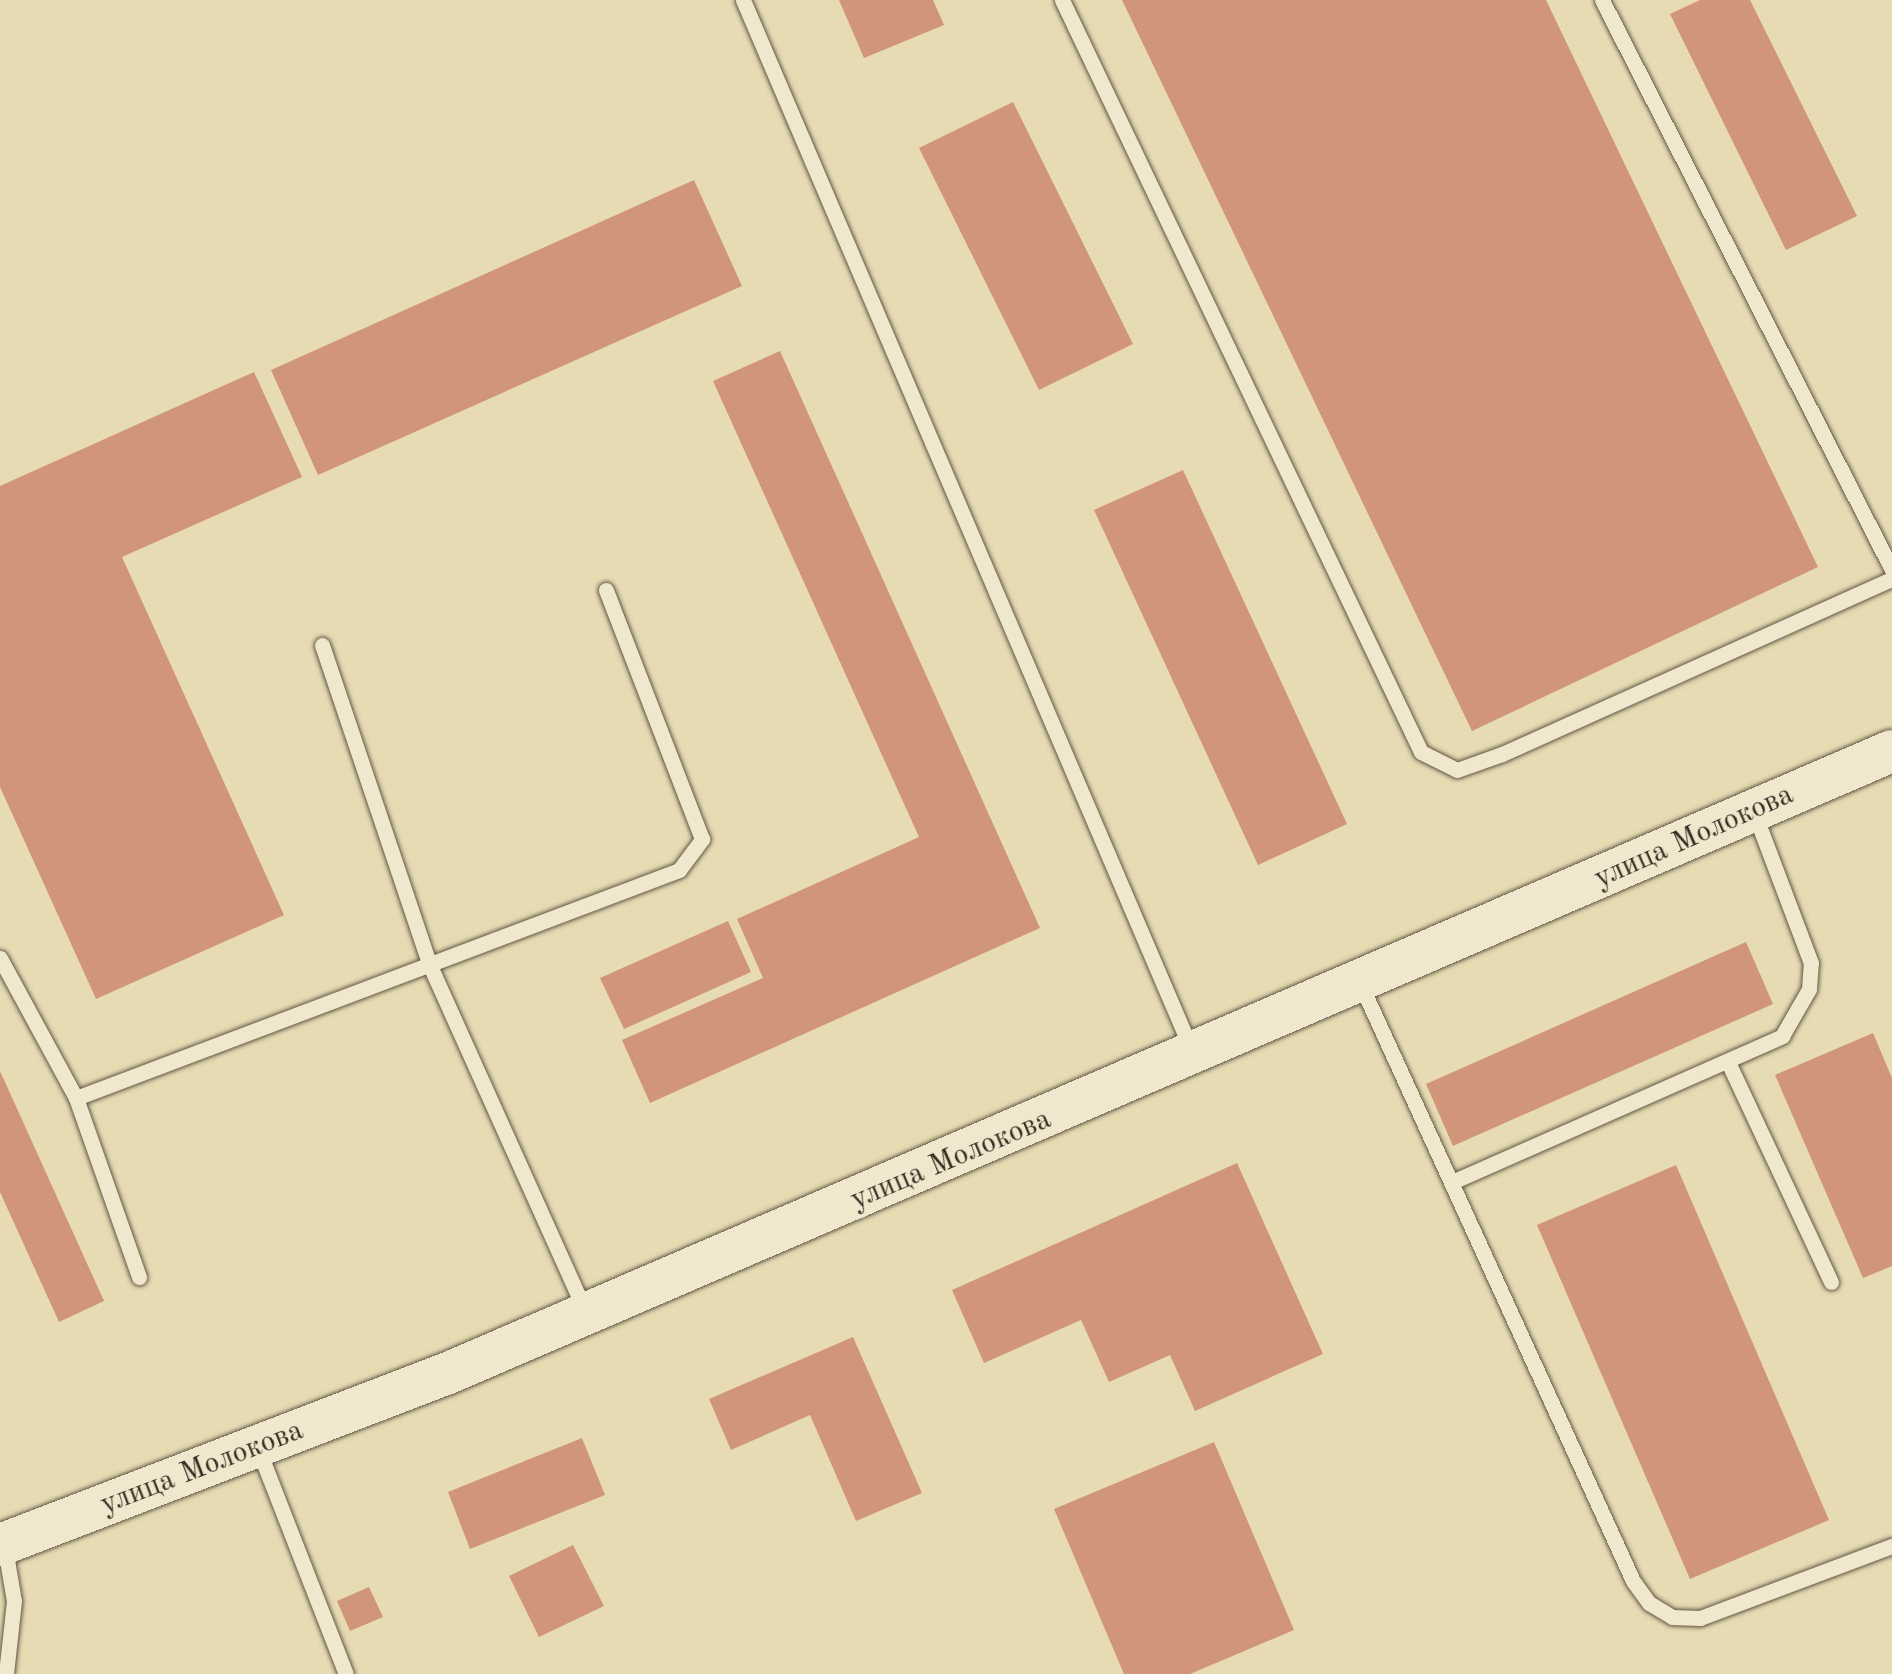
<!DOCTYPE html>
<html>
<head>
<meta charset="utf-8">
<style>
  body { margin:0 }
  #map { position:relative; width:1892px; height:1674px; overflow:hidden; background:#e6dbb2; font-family:"Old Standard TT",serif }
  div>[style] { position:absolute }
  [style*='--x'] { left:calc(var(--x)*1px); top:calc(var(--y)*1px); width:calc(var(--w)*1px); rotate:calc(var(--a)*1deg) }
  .building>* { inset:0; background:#d19679 }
  .roads { filter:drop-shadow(0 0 2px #615747) drop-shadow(0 0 2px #615747) }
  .lane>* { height:15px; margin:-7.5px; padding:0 7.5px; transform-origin:7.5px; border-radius:7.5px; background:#efe8cd }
  .secondary>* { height:42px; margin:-21px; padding:0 21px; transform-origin:21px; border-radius:21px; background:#efe8cd }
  span { translate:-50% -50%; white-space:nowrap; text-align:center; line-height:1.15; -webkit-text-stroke:8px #efe8cd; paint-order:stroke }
  .street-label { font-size:30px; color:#352b23 }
</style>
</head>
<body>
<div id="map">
  <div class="building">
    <div style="clip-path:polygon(839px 0,933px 0,944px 25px,864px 58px)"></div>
    <div style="clip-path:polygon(1122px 0,1546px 0,1818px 567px,1472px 731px)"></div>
    <div style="clip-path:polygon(1700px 0,1750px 0,1857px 216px,1786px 250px,1670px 14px)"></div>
    <div style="clip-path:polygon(1013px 102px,1133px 344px,1039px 390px,919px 148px)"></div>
    <div style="clip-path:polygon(694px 180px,742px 286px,318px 475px,271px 370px)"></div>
    <div style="clip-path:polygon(780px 351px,1040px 928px,650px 1103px,622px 1040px,763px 978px,737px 919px,919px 837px,713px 381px)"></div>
    <div style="clip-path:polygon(254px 372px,302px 477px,122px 557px,284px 915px,96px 999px,0 787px,0 486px)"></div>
    <div style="clip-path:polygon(1183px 470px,1347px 824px,1258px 865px,1094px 510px)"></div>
    <div style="clip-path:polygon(728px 921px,751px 972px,624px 1029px,600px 978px)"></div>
    <div style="clip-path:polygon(1746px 942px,1773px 1004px,1453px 1146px,1426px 1084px)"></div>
    <div style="clip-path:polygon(1873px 1033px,1892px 1078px,1892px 1266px,1863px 1278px,1775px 1075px)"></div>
    <div style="clip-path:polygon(0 1071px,104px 1301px,59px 1322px,0 1192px)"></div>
    <div style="clip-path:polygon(1237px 1163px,1323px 1354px,1195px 1411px,1170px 1355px,1109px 1382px,1081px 1320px,984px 1363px,952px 1290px)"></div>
    <div style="clip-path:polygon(1676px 1165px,1829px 1520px,1690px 1579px,1537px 1225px)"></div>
    <div style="clip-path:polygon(853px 1337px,922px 1493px,856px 1521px,810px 1415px,731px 1450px,709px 1399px)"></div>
    <div style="clip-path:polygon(582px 1438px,605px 1495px,470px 1549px,448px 1492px)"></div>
    <div style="clip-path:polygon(1214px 1442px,1294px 1630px,1190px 1674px,1124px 1674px,1054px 1509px)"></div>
    <div style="clip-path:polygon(573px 1545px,604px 1606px,539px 1637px,509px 1576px)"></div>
    <div style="clip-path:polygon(369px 1587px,383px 1617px,350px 1631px,337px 1601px)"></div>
  </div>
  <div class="roads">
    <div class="lane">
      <div style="--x:743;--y:0;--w:1141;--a:66.87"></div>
      <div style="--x:1062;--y:0;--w:833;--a:64.48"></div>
      <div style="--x:1421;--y:752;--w:40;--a:26.6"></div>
      <div style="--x:1457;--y:770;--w:48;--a:-19.6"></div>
      <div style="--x:1502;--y:754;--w:427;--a:-24.2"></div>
      <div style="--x:1602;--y:0;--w:640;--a:63.03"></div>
      <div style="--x:322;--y:645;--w:341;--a:71.4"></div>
      <div style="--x:431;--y:968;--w:375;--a:65.8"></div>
      <div style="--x:0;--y:958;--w:159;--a:61.5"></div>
      <div style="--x:76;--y:1098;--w:645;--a:-20.71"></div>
      <div style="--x:679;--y:870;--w:39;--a:-53"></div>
      <div style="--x:702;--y:839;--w:267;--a:-111.1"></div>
      <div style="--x:1360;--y:983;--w:657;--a:65.46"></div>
      <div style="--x:1633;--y:1581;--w:27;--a:54"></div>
      <div style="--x:1649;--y:1603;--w:27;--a:31"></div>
      <div style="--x:1672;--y:1617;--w:28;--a:2"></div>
      <div style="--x:1700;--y:1618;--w:205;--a:-20.6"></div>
      <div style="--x:1728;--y:1062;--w:243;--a:64.9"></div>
      <div style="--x:76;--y:1098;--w:190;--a:70.6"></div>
      <div style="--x:1454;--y:1181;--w:359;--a:-23.8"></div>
      <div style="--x:1782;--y:1036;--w:54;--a:-60.1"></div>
      <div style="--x:1809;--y:989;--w:26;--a:-86"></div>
      <div style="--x:1811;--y:963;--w:161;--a:-110.7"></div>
      <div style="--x:259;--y:1451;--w:239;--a:68.7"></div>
      <div style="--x:5;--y:1548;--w:54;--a:80.4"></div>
      <div style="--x:14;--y:1601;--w:73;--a:96.3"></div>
    </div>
    <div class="secondary">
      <div style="--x:0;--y:1545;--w:478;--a:-21"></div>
      <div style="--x:446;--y:1374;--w:1574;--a:-23.31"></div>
    </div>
  </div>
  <div class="street-label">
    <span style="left:1694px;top:837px;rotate:-24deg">улица Молокова</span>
    <span style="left:951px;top:1160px;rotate:-23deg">улица Молокова</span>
    <span style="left:202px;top:1468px;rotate:-21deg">улица Молокова</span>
  </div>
</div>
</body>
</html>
